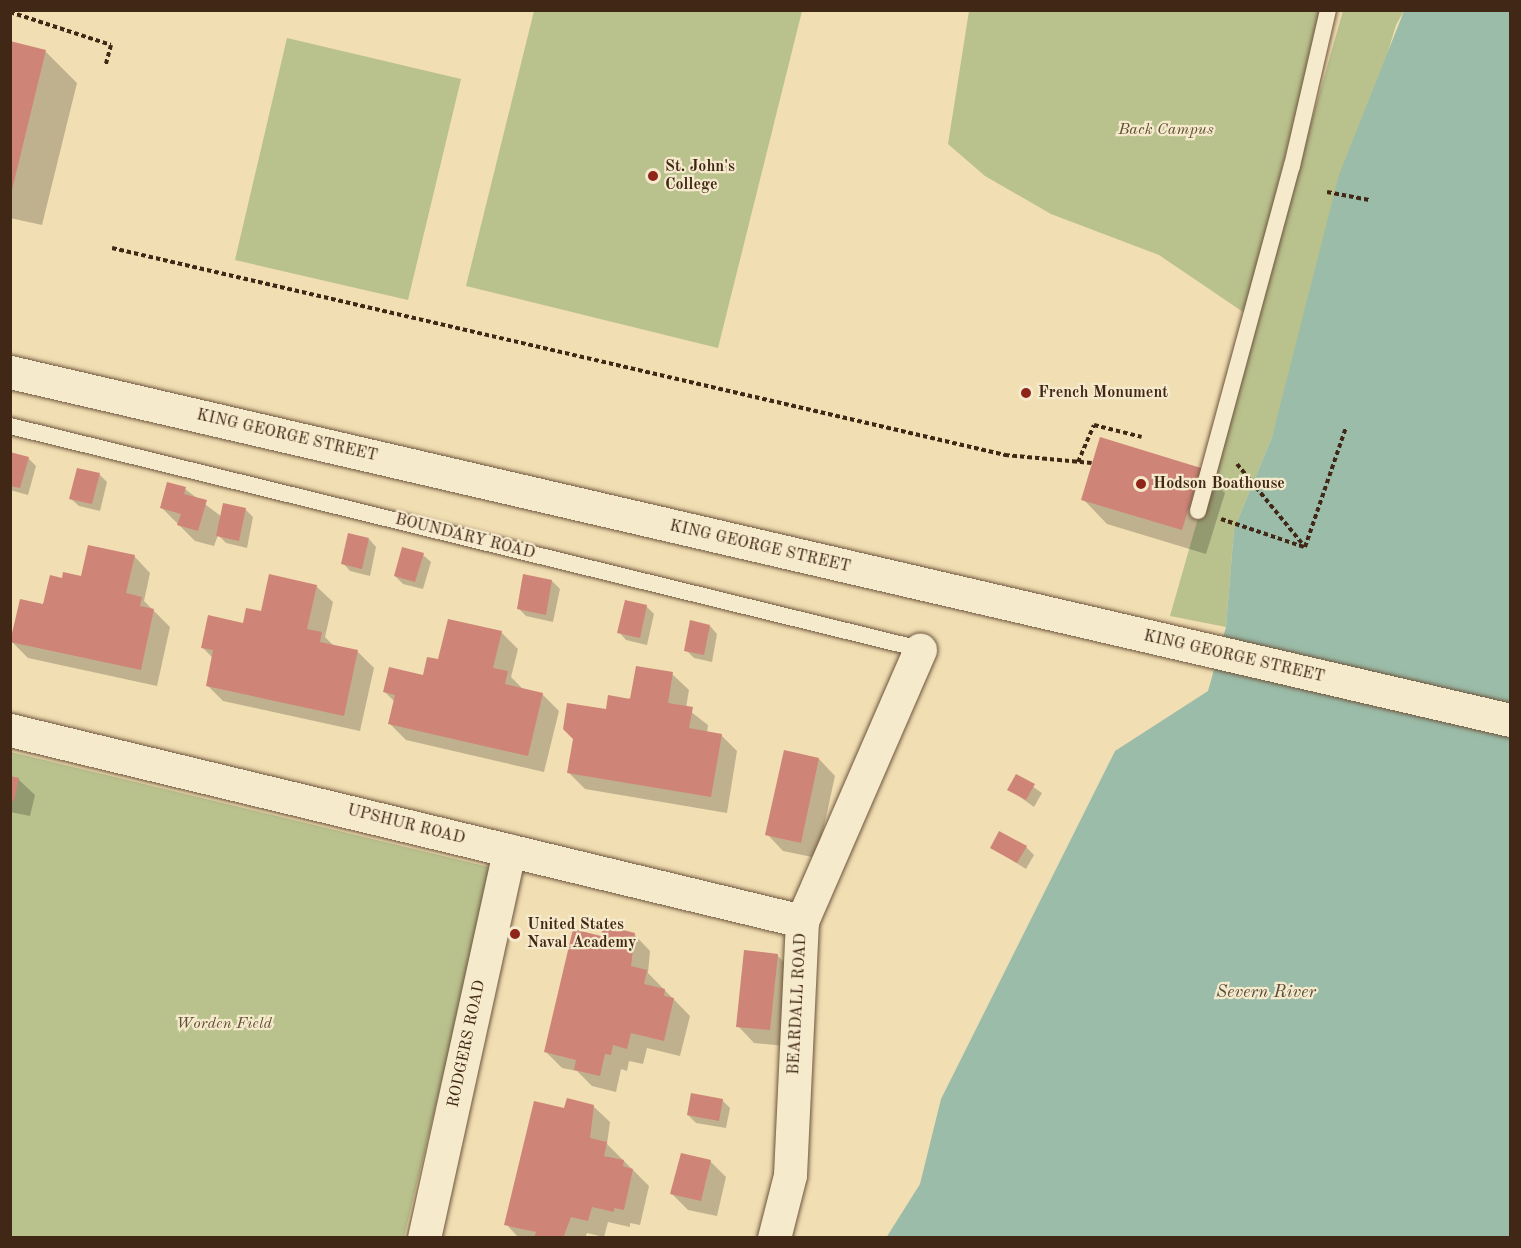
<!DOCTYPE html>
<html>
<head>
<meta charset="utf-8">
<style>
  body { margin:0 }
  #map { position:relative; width:1521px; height:1248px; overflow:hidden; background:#f1deb2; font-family:"Old Standard TT",serif }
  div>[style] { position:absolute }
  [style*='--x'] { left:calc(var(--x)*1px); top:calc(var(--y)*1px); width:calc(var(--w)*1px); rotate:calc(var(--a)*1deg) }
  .green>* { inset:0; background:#b9c18d }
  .water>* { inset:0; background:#9bbca8 }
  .shadow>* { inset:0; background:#0003 }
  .building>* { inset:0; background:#cf8478 }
  .path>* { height:4px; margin-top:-2px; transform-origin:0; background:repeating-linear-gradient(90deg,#412716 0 4.5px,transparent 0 7.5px) }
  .roads { filter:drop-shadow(0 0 2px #6d553d) drop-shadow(0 0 2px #6d553d) }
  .lane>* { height:16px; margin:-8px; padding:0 8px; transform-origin:8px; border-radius:8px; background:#f6eacd }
  .street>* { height:33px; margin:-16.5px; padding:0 16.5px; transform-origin:16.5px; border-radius:16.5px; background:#f6eacd }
  .secondary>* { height:33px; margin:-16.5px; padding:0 16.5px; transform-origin:16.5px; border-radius:16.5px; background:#f6eacd }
  .dots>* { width:16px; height:16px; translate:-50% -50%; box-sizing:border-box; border:3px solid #f6eacd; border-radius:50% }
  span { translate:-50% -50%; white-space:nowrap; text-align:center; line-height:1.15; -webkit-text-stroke:4.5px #f6eacd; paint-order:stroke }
  .park-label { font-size:16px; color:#5f4e34; font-style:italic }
  .poi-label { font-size:16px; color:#412716; font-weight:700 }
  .left { translate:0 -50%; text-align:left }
  .street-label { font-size:16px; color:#412716 }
  .water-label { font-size:18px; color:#584c3a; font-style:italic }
  .frame { position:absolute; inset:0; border:12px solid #412716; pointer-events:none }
</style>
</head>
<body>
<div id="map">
  <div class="green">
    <div style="clip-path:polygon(534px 11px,802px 11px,718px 348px,466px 286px)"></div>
    <div style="clip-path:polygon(969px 11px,1321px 11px,1246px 314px,1159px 255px,1051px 214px,985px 176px,948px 144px)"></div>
    <div style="clip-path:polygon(1343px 11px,1404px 11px,1396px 25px,1272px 437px,1234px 529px,1226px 627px,1170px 616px)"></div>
    <div style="clip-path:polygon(287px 38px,461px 79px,408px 300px,235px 260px)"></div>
    <div style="clip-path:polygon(11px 752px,493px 868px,404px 1237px,11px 1238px)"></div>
  </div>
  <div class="water">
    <div style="clip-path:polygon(1404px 11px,1510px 11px,1510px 1237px,886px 1238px,920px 1184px,941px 1099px,1115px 751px,1208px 691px,1226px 627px,1234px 529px,1272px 437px,1339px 175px)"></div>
  </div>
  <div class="shadow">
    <div style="clip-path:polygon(10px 43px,46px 52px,77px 83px,42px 225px,10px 218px)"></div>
    <div style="clip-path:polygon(10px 453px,28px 458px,36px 466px,28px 495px,10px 490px)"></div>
    <div style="clip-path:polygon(1201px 469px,1225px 493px,1206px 554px,1107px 524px,1083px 499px)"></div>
    <div style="clip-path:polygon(99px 474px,107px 482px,100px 511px,79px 506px,71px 499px)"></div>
    <div style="clip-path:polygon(185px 489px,222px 517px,245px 509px,253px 517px,247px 548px,226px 543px,218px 535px,214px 546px,195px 541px,162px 508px)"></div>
    <div style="clip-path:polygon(369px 539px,376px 547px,370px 576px,350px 571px,343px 563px)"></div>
    <div style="clip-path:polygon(423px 555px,431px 562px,423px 589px,403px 584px,395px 576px)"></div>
    <div style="clip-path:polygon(134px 556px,150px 573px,144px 601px,170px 627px,157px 686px,28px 658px,12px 642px,63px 579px,82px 578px)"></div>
    <div style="clip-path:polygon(552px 581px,560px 589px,553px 622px,526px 616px,518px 608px)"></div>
    <div style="clip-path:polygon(316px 586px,333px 602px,325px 637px,335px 647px,358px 652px,374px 668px,360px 731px,223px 701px,207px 685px,213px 658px,202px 647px)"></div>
    <div style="clip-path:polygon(646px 606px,654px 614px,647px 645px,626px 640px,619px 632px)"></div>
    <div style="clip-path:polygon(710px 626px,717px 634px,712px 662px,694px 658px,686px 650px)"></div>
    <div style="clip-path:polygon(501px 632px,518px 649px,511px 677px,524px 690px,542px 694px,559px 711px,544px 772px,406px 740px,390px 724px,395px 702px,385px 692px,424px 676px,440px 661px)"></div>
    <div style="clip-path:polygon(672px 674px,689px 690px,686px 708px,708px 725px,707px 733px,721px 735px,737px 751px,727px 813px,585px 789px,569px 773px,607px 711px)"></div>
    <div style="clip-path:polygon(819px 759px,835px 776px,817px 858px,783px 851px,767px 834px)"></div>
    <div style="clip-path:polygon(1017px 776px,1042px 793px,1034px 807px,1009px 789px)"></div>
    <div style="clip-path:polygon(10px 777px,18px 779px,35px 795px,30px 816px,10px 812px)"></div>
    <div style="clip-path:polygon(1026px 847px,1034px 855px,1026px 869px,992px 848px)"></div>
    <div style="clip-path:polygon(634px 934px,650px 951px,648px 973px,690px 1016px,680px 1056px,647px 1048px,643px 1064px,629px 1061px,627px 1071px,621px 1069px,616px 1092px,592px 1086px,577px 1071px,562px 1068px,546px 1052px,602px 937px)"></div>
    <div style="clip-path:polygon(777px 955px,794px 972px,786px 1046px,754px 1043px,738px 1026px)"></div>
    <div style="clip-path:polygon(722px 1100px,730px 1108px,726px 1128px,696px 1123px,688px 1115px)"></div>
    <div style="clip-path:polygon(593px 1106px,610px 1122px,607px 1144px,649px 1186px,640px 1225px,630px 1223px,630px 1227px,608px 1222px,604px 1237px,587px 1233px,585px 1238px,519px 1238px,506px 1224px,566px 1110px)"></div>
    <div style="clip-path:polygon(710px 1161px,726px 1177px,717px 1216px,688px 1210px,672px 1194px)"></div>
  </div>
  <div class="building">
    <div style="clip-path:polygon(10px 41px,46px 50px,11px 194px,10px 193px)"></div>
    <div style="clip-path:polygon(1100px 437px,1201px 468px,1182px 530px,1081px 500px)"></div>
    <div style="clip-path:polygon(10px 452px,29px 457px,20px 488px,10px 486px)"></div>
    <div style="clip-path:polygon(77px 468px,100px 473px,92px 504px,69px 499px)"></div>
    <div style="clip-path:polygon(167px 482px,186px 487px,184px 494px,207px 500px,198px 531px,177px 525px,181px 514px,160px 508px)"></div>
    <div style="clip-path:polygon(223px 503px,246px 508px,239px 541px,216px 536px)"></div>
    <div style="clip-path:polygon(348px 533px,369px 538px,362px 569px,341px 564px)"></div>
    <div style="clip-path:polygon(88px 545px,135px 555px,126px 593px,142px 597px,140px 606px,154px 609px,141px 670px,10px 642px,20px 599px,43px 604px,50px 575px,62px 578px,63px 572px,81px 576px)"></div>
    <div style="clip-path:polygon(402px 547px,424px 553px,415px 582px,394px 576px)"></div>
    <div style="clip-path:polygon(269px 574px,317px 585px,307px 629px,322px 632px,320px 642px,358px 650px,344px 716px,206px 686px,213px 650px,201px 648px,208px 615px,243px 623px,246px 608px,261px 611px)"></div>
    <div style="clip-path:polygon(523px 574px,552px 580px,546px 615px,517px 609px)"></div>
    <div style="clip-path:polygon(625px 600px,647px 605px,640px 638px,617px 633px)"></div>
    <div style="clip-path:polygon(448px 619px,502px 631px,493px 668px,508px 671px,505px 684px,543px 693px,528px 756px,388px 724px,395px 695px,383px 692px,389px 667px,423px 675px,427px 657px,438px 659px)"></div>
    <div style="clip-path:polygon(690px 620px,710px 625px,704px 655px,684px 651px)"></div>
    <div style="clip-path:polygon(636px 666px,673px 672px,668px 703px,693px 707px,689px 728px,722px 734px,711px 797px,567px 773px,573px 739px,563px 729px,567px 703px,606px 709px,608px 695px,630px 699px)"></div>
    <div style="clip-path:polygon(784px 750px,819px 758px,801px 843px,765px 835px)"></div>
    <div style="clip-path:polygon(1016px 774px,1035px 784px,1026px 800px,1007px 790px)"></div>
    <div style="clip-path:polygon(10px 776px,19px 778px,14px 801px,10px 800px)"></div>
    <div style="clip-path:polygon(999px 831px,1027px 846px,1017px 863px,990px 848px)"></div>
    <div style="clip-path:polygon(603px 925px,635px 933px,631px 966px,647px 970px,644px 984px,665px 989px,664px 996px,674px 998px,664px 1041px,631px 1033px,627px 1049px,613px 1045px,611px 1055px,605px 1054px,600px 1076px,574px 1070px,576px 1060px,544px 1052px,573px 929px,601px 936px)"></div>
    <div style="clip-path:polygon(744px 950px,778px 954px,770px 1030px,736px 1027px)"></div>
    <div style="clip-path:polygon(691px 1093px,723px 1099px,719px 1121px,687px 1115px)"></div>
    <div style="clip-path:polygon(567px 1098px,594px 1105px,590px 1138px,607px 1142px,604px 1156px,624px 1160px,623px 1166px,633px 1169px,624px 1210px,614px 1208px,614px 1212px,592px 1207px,588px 1221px,571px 1217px,563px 1238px,534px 1238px,536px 1232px,504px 1225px,534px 1101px,564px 1108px)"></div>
    <div style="clip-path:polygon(681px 1153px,711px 1160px,701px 1201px,670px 1194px)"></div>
  </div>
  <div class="path">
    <div style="--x:10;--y:12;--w:106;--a:18.1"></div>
    <div style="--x:111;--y:45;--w:20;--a:105"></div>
    <div style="--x:1327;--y:192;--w:43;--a:10.8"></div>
    <div style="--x:112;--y:248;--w:917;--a:13.05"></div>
    <div style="--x:1005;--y:455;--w:87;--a:5.3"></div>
    <div style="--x:1078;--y:462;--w:40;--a:-66.6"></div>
    <div style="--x:1094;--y:425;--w:49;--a:14"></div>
    <div style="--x:1237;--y:464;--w:107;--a:50.7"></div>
    <div style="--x:1305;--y:547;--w:127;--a:-71.1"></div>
    <div style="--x:1221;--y:519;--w:88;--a:18.6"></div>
  </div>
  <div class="roads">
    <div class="lane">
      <div style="--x:10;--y:426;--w:937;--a:13.77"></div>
      <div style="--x:1198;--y:511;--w:358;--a:-74.8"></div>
      <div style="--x:1292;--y:166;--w:160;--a:-77"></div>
    </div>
    <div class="street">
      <div style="--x:10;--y:730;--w:815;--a:13.56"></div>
      <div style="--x:424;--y:1238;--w:397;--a:-77.6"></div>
      <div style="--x:774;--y:1238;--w:65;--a:-75.7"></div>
      <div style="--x:790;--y:1175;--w:254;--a:-87.3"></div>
      <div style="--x:802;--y:921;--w:296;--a:-66.5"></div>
    </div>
    <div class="secondary">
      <div style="--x:10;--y:372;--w:1540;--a:13.06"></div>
    </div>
  </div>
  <div class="dots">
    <div style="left:653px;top:176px;background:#8f2418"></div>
    <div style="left:1026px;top:393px;background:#8f2418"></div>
    <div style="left:1141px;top:484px;background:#8f2418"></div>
    <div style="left:515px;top:934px;background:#8f2418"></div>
  </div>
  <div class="park-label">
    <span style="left:1166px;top:130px">Back Campus</span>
    <span style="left:224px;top:1024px">Worden Field</span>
  </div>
  <div class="poi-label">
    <span class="left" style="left:665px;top:176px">St. John's<br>College</span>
    <span class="left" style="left:1038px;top:393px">French Monument</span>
    <span class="left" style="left:1153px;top:484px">Hodson Boathouse</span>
    <span class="left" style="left:527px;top:934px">United States<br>Naval Academy</span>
  </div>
  <div class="street-label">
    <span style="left:287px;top:436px;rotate:13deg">KING GEORGE STREET</span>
    <span style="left:465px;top:537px;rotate:14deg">BOUNDARY ROAD</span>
    <span style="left:760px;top:547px;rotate:13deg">KING GEORGE STREET</span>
    <span style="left:1234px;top:657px;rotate:13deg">KING GEORGE STREET</span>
    <span style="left:406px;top:825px;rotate:14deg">UPSHUR ROAD</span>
    <span style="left:798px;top:1004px;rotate:-87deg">BEARDALL ROAD</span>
    <span style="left:467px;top:1044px;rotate:-78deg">RODGERS ROAD</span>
  </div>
  <div class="water-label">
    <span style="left:1266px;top:992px">Severn River</span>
  </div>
  <div class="frame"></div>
</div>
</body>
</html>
